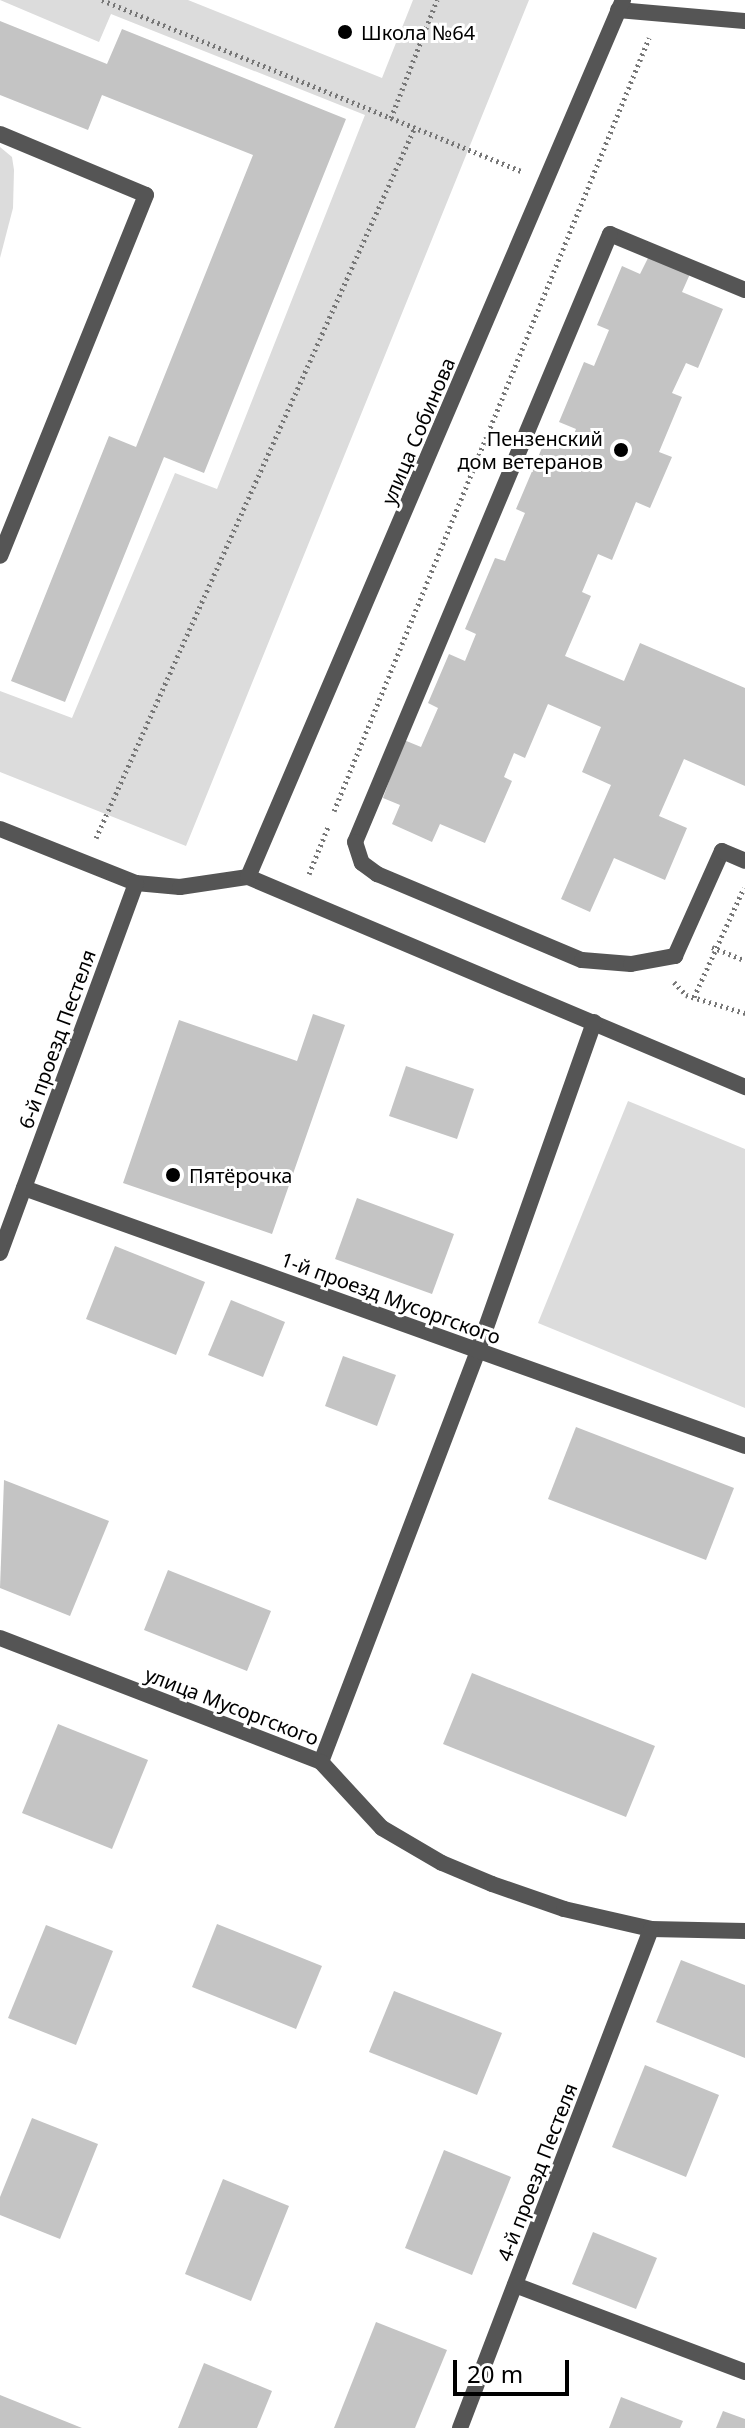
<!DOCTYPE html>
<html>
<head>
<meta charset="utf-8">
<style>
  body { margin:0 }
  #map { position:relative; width:745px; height:2428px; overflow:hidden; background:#fff; font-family:"Noto Sans",sans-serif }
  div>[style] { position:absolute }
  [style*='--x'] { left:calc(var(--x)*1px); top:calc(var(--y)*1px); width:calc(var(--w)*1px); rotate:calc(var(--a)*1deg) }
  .green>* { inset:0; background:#dcdcdc }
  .building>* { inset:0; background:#c4c4c4 }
  .path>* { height:5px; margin-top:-2.5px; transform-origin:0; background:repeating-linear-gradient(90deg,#777 0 2px,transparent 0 6px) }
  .service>* { height:16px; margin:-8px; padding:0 8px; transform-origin:8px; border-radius:8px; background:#555 }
  .minor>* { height:16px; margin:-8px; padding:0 8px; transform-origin:8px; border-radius:8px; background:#555 }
  .dots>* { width:22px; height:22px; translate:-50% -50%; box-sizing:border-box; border:4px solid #fff; border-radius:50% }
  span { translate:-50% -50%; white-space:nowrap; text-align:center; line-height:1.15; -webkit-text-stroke:6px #fff; paint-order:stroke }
  .poi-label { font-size:20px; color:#000 }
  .left { translate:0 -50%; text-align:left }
  .right { translate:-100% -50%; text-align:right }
  .street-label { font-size:20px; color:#000 }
  .scale { position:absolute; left:453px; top:2360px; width:116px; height:36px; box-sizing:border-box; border:4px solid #000; border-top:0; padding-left:10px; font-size:24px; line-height:28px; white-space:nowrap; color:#000; -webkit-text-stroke:6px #fff; paint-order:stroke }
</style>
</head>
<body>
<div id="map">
  <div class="green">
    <div style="clip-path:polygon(0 0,188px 0,382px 78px,413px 0,529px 0,186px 846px,0 772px,0 691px,72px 718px,175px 473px,217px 489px,365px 115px,111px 14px,99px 42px)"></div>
    <div style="clip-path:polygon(0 147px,12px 157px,14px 170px,13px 208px,0 258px)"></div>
    <div style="clip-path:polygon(628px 1101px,745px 1149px,745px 1408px,538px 1323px)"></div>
  </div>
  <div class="building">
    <div style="clip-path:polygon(0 21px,107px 64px,122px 29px,346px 119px,204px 473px,164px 457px,65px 702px,11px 681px,109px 436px,136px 447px,253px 155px,102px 95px,88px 130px,0 95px)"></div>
    <div style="clip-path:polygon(649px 256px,690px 274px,682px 292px,723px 309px,698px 368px,686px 363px,672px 393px,682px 397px,659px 452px,672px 457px,650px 508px,636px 502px,612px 560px,598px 554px,582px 592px,591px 596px,565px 656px,624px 681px,640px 643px,745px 688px,745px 786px,684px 759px,659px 816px,687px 828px,665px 880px,614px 858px,590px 912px,561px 899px,611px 785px,582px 772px,601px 727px,548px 704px,525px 758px,514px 753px,504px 777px,512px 781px,485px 843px,440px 824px,432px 842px,392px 824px,400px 805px,383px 798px,404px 740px,421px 747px,438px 708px,428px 703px,449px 654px,465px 661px,476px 634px,465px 629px,495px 558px,505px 561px,525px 513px,516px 509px,547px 436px,569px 446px,576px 429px,559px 422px,584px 362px,594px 366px,609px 330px,597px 325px,622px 266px,640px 274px)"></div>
    <div style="clip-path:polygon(313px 1014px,345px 1025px,272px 1234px,123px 1183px,179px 1020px,297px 1061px)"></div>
    <div style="clip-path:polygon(406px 1066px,474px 1089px,457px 1139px,389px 1116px)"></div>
    <div style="clip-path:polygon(357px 1198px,454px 1234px,432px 1294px,335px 1259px)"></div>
    <div style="clip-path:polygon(115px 1246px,205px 1282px,176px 1355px,86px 1319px)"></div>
    <div style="clip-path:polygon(231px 1300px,285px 1322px,263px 1377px,208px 1355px)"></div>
    <div style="clip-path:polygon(343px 1356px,396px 1375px,377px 1426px,325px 1406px)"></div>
    <div style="clip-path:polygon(576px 1427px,734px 1488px,706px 1560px,548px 1499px)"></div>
    <div style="clip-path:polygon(4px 1480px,109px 1521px,70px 1616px,0 1588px)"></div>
    <div style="clip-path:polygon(168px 1570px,271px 1611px,247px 1671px,144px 1630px)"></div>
    <div style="clip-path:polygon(472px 1673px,655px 1746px,626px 1817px,443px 1744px)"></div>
    <div style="clip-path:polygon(58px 1724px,148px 1760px,112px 1849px,22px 1813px)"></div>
    <div style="clip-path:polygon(217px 1924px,322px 1966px,296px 2029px,192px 1987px)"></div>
    <div style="clip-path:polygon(46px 1925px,113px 1951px,76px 2045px,8px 2018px)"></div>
    <div style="clip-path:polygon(681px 1960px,745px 1985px,745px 2058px,656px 2022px)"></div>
    <div style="clip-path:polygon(394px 1991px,502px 2033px,477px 2095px,369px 2052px)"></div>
    <div style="clip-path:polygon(645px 2065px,719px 2095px,686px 2177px,612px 2147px)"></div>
    <div style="clip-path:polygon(32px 2118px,98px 2144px,60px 2239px,0 2215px,0 2197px)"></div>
    <div style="clip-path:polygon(444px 2150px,511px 2177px,472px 2275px,405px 2248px)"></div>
    <div style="clip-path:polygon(223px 2179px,289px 2206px,251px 2301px,185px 2274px)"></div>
    <div style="clip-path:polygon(593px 2232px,657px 2258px,636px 2309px,572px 2284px)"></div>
    <div style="clip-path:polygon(376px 2322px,447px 2350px,415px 2428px,334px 2428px)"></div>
    <div style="clip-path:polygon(204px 2363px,272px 2391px,257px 2428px,178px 2428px)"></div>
    <div style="clip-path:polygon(0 2395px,82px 2428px,0 2428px)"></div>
    <div style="clip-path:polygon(621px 2397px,683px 2421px,680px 2428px,609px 2428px)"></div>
    <div style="clip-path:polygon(723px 2411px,745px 2419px,745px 2428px,716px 2428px)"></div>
  </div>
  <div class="path">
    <div style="--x:102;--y:0;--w:455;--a:22.2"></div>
    <div style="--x:391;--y:118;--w:127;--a:-68.7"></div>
    <div style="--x:334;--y:811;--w:835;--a:-67.83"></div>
    <div style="--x:96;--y:838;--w:779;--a:-65.84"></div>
    <div style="--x:309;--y:874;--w:51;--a:-68"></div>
    <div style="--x:712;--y:947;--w:35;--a:22"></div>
    <div style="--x:674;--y:982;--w:18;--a:47"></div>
    <div style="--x:686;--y:995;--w:62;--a:17"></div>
    <div style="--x:694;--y:997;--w:120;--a:-65.4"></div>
  </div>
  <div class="service">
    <div style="--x:618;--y:10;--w:127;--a:5"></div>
    <div style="--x:0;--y:134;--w:158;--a:22.7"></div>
    <div style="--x:146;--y:195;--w:389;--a:112"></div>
    <div style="--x:745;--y:290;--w:146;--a:-157.5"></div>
    <div style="--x:610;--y:234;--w:659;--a:112.75"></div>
    <div style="--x:355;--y:842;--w:22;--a:72"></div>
    <div style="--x:362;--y:863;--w:19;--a:36"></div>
    <div style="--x:377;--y:874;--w:222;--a:22.8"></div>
    <div style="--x:582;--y:960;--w:49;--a:4.7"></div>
    <div style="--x:631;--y:964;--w:45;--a:-10.3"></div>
    <div style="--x:675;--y:956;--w:115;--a:-65.9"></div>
    <div style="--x:722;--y:851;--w:25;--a:23"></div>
    <div style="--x:248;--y:877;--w:540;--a:22.91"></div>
    <div style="--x:321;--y:1762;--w:441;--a:-69.1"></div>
    <div style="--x:478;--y:1350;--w:348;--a:-70.5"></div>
  </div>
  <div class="minor">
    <div style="--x:0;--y:829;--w:146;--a:21.7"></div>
    <div style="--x:136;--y:883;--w:44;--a:5.2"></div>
    <div style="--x:180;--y:887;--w:69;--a:-8.4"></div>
    <div style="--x:248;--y:877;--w:954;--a:-66.85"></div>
    <div style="--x:24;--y:1188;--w:766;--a:19.69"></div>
    <div style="--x:0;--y:1253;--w:394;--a:-69.8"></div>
    <div style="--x:0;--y:1638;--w:344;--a:21.1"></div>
    <div style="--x:321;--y:1762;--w:90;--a:47.3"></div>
    <div style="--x:382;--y:1828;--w:69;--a:30.3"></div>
    <div style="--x:442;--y:1863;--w:54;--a:22.8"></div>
    <div style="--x:492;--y:1884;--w:76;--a:19.1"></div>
    <div style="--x:564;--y:1909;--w:89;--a:12.9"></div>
    <div style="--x:651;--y:1929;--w:94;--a:1.2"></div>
    <div style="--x:515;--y:2285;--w:246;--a:20.7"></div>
    <div style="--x:460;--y:2428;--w:534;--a:-69.05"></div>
  </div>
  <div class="dots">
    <div style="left:345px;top:32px;background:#000"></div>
    <div style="left:621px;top:450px;background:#000"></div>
    <div style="left:173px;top:1175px;background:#000"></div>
  </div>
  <div class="poi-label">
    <span class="left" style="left:361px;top:32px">Школа №64</span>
    <span class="right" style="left:603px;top:450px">Пензенский<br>дом ветеранов</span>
    <span class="left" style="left:189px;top:1175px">Пятёрочка</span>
  </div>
  <div class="street-label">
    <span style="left:418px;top:431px;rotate:-67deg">улица Собинова</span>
    <span style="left:57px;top:1039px;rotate:-70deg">6-й проезд Пестеля</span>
    <span style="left:391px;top:1298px;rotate:20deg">1-й проезд Мусоргского</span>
    <span style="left:232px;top:1706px;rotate:21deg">улица Мусоргского</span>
    <span style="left:537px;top:2172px;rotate:-69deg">4-й проезд Пестеля</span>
  </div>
  <div class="scale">20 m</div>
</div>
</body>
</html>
